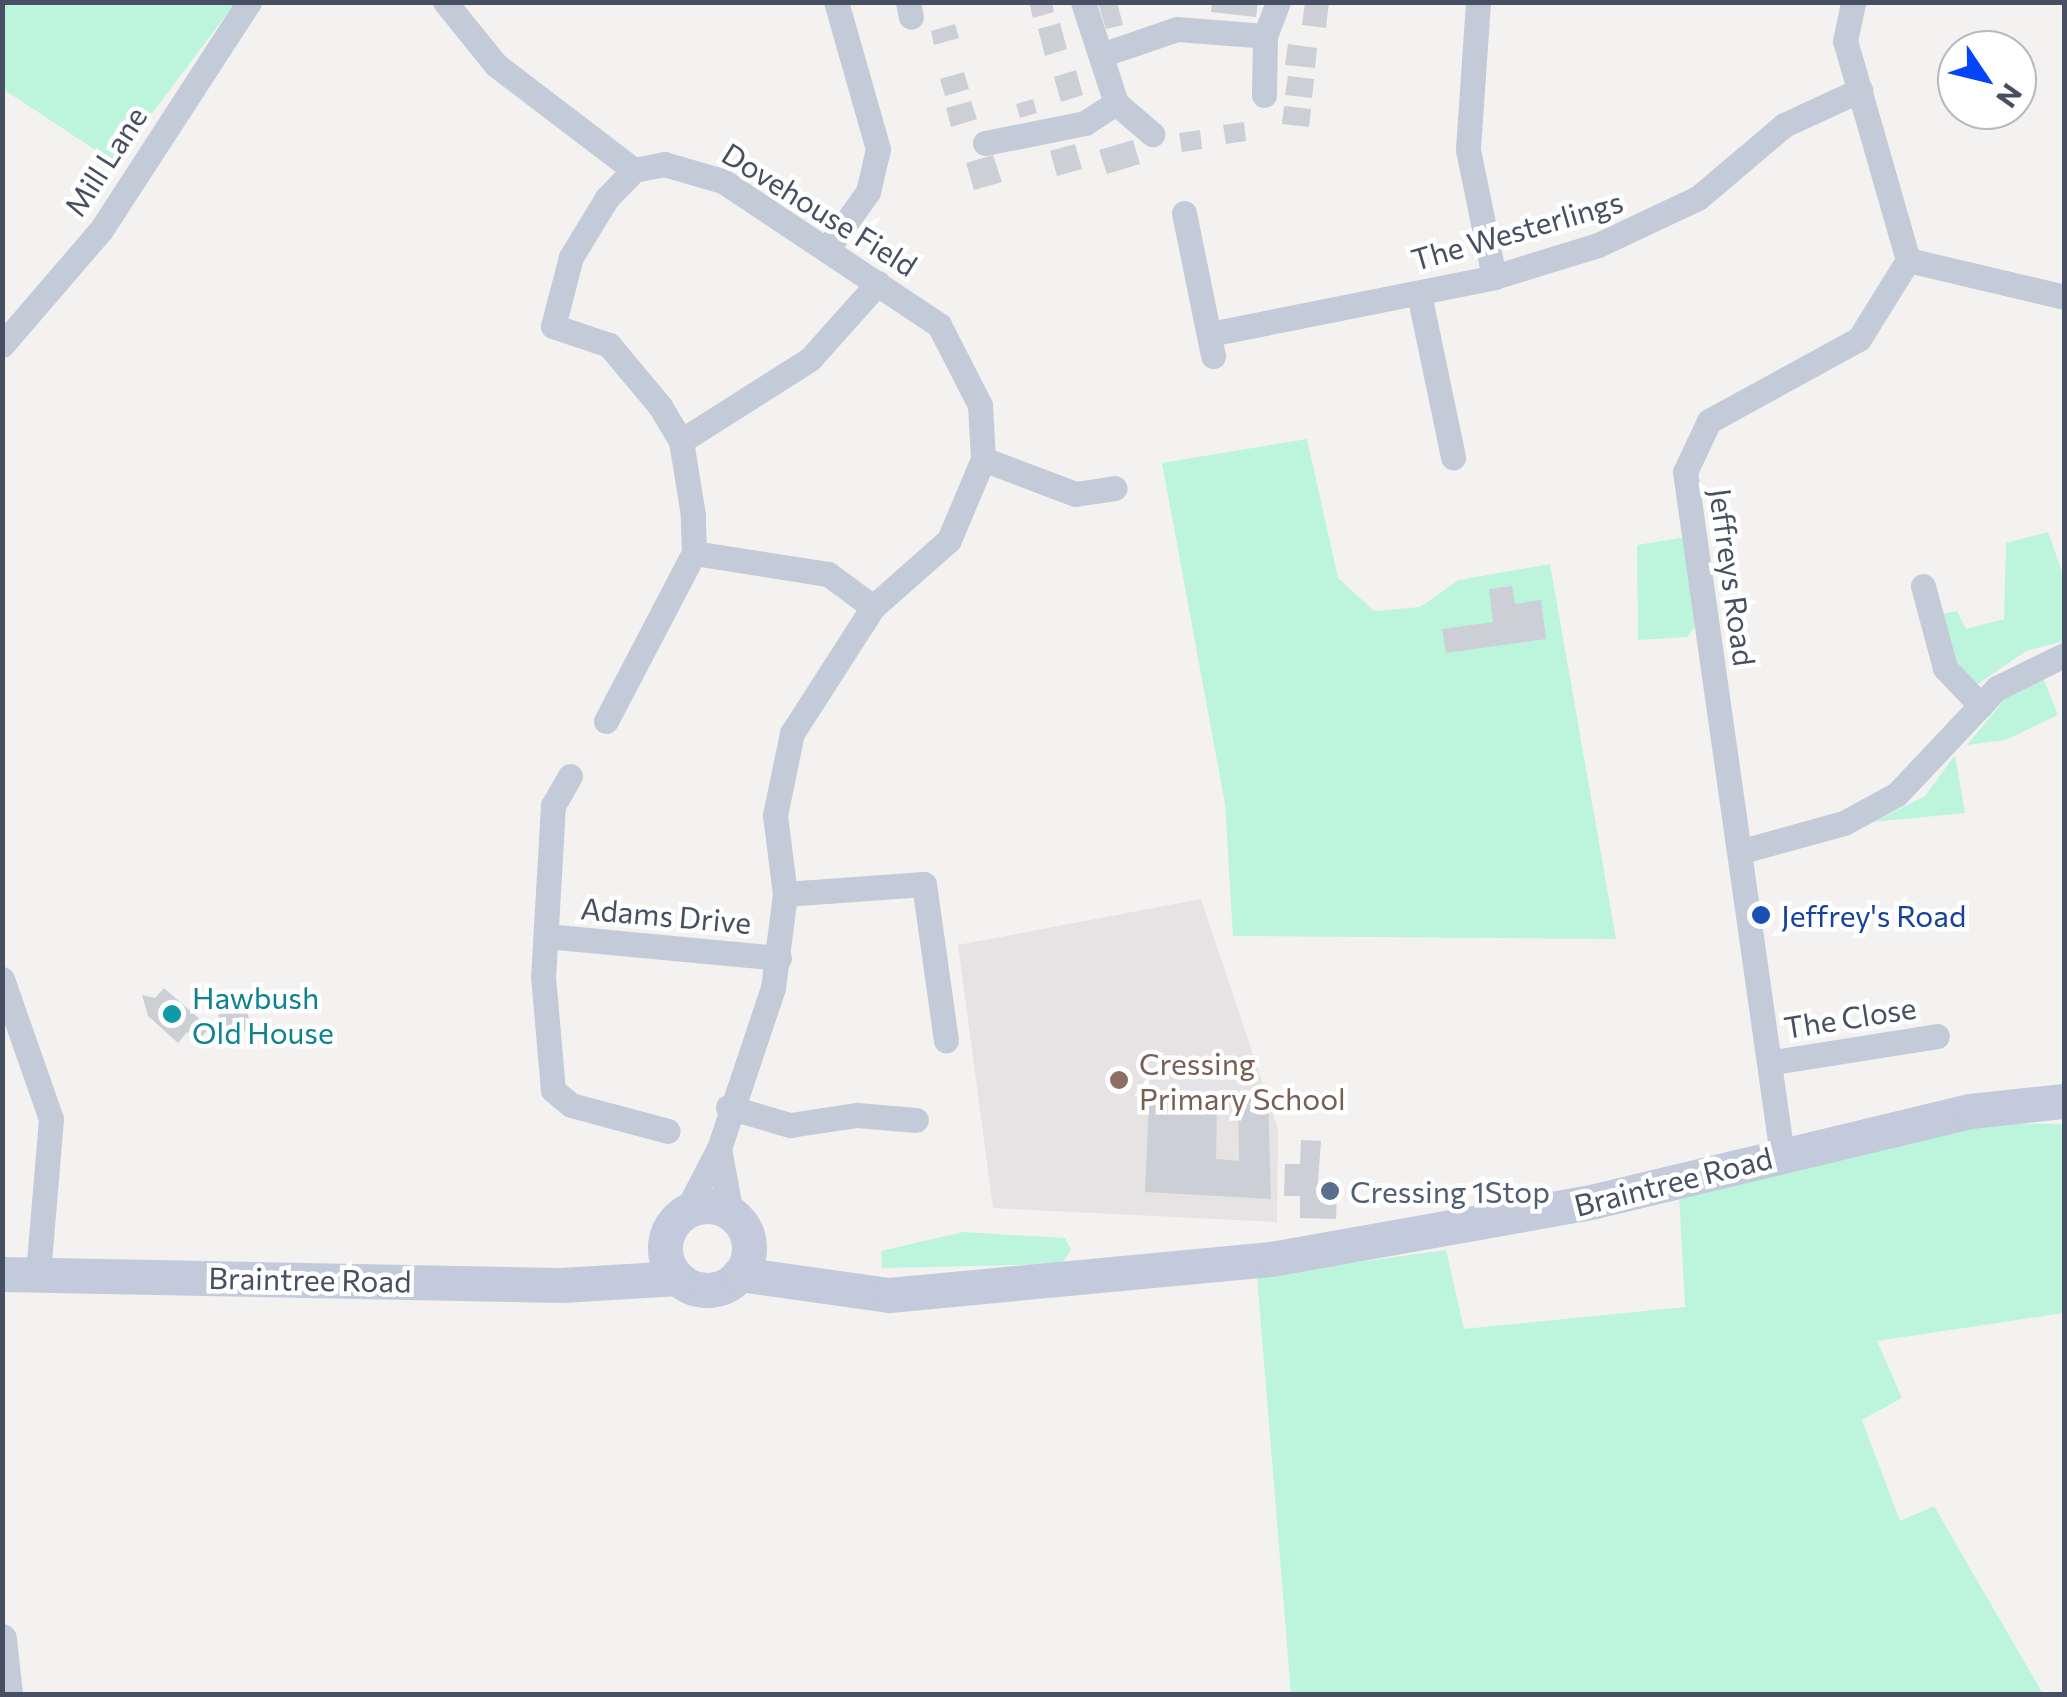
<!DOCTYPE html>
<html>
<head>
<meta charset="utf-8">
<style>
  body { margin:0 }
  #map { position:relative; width:2067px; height:1697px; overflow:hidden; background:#f4f2f1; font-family:Commissioner,sans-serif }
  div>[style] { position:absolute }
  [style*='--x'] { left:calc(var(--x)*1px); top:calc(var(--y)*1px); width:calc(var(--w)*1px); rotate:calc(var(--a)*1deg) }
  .education>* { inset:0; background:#e5e3e3 }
  .green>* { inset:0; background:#bcf5dc }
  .building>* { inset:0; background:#cdcfd7 }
  .minor>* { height:25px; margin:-12.5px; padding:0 12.5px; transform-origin:12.5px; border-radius:12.5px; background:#c4cbd8 }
  .tertiary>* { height:30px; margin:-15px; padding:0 15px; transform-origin:15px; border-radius:15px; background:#c4cbd8 }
  .secondary>* { height:35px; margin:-17.5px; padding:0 17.5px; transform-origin:17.5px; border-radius:17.5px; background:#c2cadc }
  .secondary>.ring { margin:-17.5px; padding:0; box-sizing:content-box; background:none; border:35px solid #c2cadc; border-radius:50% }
  .dots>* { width:28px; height:28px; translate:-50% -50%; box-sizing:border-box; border:5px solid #fff; border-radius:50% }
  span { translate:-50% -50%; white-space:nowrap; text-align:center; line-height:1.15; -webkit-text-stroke:9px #fff; paint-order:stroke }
  .street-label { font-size:30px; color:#475062 }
  .transit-label { font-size:30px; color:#164399 }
  .left { translate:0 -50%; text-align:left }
  .culture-label { font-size:30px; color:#0d838f }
  .education-label { font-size:30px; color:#785e54 }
  .service-label { font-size:30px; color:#4e5e75 }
  .frame { position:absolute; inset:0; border:5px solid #475062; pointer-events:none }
  .north { position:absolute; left:1937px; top:30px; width:100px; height:100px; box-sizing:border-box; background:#fff; border:2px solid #b5b9c0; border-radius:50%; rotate:125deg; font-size:28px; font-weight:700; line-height:40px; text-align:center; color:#475062 }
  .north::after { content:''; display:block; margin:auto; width:35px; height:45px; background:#0445fc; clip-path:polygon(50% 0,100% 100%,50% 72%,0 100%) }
</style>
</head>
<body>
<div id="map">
  <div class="education">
    <div style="clip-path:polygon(1201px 899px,1278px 1129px,1277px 1222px,993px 1208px,958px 945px)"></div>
  </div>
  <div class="green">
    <div style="clip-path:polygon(2px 3px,235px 3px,115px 163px,3px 89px)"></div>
    <div style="clip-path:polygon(1307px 439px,1338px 578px,1374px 611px,1420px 607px,1459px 580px,1550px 564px,1616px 939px,1233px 936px,1225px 804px,1162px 463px)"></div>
    <div style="clip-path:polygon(2048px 532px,2064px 577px,2064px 641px,2026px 651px,1972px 688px,1960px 682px,1942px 614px,1957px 611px,1966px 629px,2004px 619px,2006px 543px)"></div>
    <div style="clip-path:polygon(1685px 537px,1697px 625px,1687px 637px,1638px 640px,1637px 545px)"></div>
    <div style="clip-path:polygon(2041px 673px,2058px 715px,2006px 740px,1967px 745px,2010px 693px)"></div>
    <div style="clip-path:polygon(1955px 755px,1965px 813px,1873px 822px,1925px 796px)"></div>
    <div style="clip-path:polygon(1983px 1123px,2064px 1124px,2064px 1313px,1877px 1341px,1902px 1398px,1862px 1420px,1900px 1521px,1934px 1506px,2043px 1694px,1291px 1694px,1257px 1276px,1446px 1250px,1464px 1329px,1685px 1307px,1679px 1195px)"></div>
    <div style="clip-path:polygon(963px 1232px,1065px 1238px,1071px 1249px,1062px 1264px,882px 1268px,881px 1251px)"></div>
  </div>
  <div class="building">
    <div style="clip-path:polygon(1029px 2px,1052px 2px,1054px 12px,1033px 18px)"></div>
    <div style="clip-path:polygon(1117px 2px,1123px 25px,1106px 29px,1098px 3px)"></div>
    <div style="clip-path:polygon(1212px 2px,1258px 2px,1256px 17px,1211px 12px)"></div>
    <div style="clip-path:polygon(1305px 2px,1329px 2px,1326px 28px,1302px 25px)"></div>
    <div style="clip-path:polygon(1060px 23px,1067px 49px,1045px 56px,1038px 29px)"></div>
    <div style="clip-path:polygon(955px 24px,959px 38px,934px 45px,931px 31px)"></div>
    <div style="clip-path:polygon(1288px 44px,1317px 48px,1315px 68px,1285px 65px)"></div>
    <div style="clip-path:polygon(1076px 70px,1083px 95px,1061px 102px,1054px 77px)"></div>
    <div style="clip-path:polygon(964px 72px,969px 89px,945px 96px,940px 79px)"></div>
    <div style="clip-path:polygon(1288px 76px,1314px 79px,1312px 98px,1285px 95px)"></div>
    <div style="clip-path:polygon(1033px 99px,1037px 113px,1020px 118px,1016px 104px)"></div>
    <div style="clip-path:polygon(971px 101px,977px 119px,951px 127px,946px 108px)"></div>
    <div style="clip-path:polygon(1284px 106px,1311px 109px,1309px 127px,1282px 124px)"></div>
    <div style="clip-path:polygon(1244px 122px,1246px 141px,1226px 144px,1223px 125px)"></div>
    <div style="clip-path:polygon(1200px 130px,1202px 149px,1182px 152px,1179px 133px)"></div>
    <div style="clip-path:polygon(1133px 140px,1140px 164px,1107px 174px,1099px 150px)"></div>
    <div style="clip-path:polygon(1075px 144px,1082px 169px,1057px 176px,1050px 151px)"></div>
    <div style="clip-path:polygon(993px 155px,1002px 182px,974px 190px,966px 163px)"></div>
    <div style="clip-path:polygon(1512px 586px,1515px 604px,1541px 600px,1546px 639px,1446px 653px,1442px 629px,1493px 622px,1489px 589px)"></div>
    <div style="clip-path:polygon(164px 988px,210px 1028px,197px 1041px,187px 1032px,178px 1043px,148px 1016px,142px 995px,155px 998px)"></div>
    <div style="clip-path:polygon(244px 1005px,253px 1028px,227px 1038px,218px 1015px)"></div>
    <div style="clip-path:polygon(1268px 1094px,1271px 1199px,1145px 1192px,1149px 1102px,1217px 1103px,1216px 1159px,1239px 1161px,1238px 1095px)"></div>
    <div style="clip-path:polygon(1301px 1140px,1321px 1141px,1317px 1195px,1337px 1195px,1336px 1219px,1300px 1218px,1300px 1196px,1284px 1196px,1285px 1164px,1300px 1164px)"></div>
  </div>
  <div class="minor">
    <div style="--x:445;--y:2;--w:81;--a:51"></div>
    <div style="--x:496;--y:65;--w:173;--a:37.3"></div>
    <div style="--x:908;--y:2;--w:15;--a:79"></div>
    <div style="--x:1083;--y:2;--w:106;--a:71.9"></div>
    <div style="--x:1116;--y:103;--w:48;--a:40.7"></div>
    <div style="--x:1478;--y:2;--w:148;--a:93.9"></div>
    <div style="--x:1468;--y:150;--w:130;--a:78.4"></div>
    <div style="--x:1101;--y:55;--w:80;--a:-18.9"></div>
    <div style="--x:1177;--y:29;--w:88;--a:4.5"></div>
    <div style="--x:1264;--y:95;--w:59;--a:-89"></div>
    <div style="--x:1265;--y:36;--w:36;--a:-69"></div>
    <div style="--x:985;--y:143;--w:102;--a:-11.3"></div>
    <div style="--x:1085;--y:123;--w:37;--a:-33"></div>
    <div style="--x:1184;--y:213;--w:146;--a:78.5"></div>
    <div style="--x:827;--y:249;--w:70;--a:-54.3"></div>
    <div style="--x:868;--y:192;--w:44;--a:-76.9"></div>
    <div style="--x:878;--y:149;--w:153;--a:-105.9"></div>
    <div style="--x:1908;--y:260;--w:160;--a:13.3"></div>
    <div style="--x:1419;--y:294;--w:167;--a:78.2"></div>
    <div style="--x:1215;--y:333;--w:285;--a:-11.3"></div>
    <div style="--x:1494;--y:277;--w:109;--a:-17.1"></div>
    <div style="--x:1598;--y:245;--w:110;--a:-25.2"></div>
    <div style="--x:1698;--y:198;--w:113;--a:-40.3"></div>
    <div style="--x:1784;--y:125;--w:84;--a:-24.7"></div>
    <div style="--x:2;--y:345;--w:152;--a:-49.3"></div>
    <div style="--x:101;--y:230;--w:272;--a:-57"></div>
    <div style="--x:681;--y:441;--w:153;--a:-32.4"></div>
    <div style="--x:810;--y:359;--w:102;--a:-48.2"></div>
    <div style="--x:983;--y:459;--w:98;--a:20.8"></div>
    <div style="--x:1075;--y:494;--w:40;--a:-8.5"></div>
    <div style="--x:694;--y:553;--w:136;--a:8.9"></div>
    <div style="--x:828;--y:574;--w:56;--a:36.3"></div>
    <div style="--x:1923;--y:586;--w:85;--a:75"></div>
    <div style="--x:1945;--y:668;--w:52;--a:46.5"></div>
    <div style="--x:606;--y:721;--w:190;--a:-62.4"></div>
    <div style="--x:694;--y:553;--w:38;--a:-92"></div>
    <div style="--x:693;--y:515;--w:75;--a:-99.2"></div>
    <div style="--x:681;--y:441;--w:41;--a:-121"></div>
    <div style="--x:660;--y:406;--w:80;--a:-129.9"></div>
    <div style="--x:609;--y:345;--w:59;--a:-161.3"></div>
    <div style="--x:553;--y:326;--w:71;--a:-75.4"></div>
    <div style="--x:571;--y:257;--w:69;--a:-58.6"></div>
    <div style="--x:607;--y:198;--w:39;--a:-46"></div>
    <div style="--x:634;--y:170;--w:31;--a:-11"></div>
    <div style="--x:664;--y:164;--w:61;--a:16.1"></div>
    <div style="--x:723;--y:181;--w:260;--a:33.7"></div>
    <div style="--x:939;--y:325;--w:90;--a:62.9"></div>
    <div style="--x:980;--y:405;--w:54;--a:86.8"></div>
    <div style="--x:983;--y:459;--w:88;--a:112.8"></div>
    <div style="--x:949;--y:540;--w:101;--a:138.6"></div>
    <div style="--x:873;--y:607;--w:150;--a:122.7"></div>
    <div style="--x:792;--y:733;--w:84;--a:101.7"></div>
    <div style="--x:775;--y:815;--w:80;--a:82.8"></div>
    <div style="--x:785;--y:894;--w:95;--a:97.3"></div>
    <div style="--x:773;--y:988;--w:169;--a:108.6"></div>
    <div style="--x:719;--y:1148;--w:72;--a:117.3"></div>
    <div style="--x:570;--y:776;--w:34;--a:120"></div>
    <div style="--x:553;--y:805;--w:171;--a:93.3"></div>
    <div style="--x:543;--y:976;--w:114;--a:85"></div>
    <div style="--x:553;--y:1090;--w:23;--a:40"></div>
    <div style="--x:571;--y:1105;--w:100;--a:15"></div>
    <div style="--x:1742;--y:851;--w:106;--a:-15.4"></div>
    <div style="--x:1844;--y:823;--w:60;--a:-28.7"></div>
    <div style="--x:1897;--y:794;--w:146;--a:-46.7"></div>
    <div style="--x:1997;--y:688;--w:75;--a:-26.2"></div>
    <div style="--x:785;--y:894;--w:139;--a:-4.1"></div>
    <div style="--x:924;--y:884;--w:158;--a:82"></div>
    <div style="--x:546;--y:936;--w:234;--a:5.4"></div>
    <div style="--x:2;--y:979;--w:148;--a:70.7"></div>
    <div style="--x:51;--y:1119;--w:156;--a:94.8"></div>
    <div style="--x:1773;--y:1062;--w:166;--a:-9"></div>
    <div style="--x:728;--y:1107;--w:65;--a:16.2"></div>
    <div style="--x:790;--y:1125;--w:68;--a:-8.5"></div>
    <div style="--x:857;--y:1115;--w:59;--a:4.8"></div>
    <div style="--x:719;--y:1148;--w:67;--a:79.7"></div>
    <div style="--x:1782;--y:1155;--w:690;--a:-98.08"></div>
    <div style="--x:1685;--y:472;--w:56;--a:-64.8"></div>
    <div style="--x:1709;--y:421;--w:171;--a:-28.7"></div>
    <div style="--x:1859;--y:339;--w:93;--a:-58.2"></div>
    <div style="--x:1908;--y:260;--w:228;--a:-106"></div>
    <div style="--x:1845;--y:41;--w:40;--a:-78"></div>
  </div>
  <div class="tertiary">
    <div style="--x:2;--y:1639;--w:55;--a:83.8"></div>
  </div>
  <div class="secondary">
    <div class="ring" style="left:665px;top:1206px;width:49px;height:49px"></div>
    <div style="--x:2;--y:1274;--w:559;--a:1.13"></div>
    <div style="--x:561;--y:1285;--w:117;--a:-3.4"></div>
    <div style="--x:739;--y:1274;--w:151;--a:8"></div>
    <div style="--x:889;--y:1295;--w:384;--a:-5.4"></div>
    <div style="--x:1271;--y:1259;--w:329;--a:-10.1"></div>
    <div style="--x:1595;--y:1201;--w:386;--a:-13.5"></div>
    <div style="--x:1970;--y:1111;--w:95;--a:-6.1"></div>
  </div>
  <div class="dots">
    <div style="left:1761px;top:915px;background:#1a4fb4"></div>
    <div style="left:172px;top:1014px;background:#0f9aa8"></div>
    <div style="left:1119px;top:1080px;background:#8d6e63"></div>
    <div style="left:1330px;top:1191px;background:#5c6f8a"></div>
  </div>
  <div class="street-label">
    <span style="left:105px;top:161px;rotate:-57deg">Mill Lane</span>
    <span style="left:820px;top:209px;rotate:32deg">Dovehouse Field</span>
    <span style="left:1517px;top:230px;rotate:-16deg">The Westerlings</span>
    <span style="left:1733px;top:577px;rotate:82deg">Jeffreys Road</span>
    <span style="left:666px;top:915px;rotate:5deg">Adams Drive</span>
    <span style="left:1850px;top:1017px;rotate:-9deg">The Close</span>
    <span style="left:1673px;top:1181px;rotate:-14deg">Braintree Road</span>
    <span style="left:310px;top:1279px;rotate:1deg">Braintree Road</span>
  </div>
  <div class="transit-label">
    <span class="left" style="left:1781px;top:915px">Jeffrey's Road</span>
  </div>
  <div class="culture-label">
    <span class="left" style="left:192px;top:1014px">Hawbush<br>Old House</span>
  </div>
  <div class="education-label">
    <span class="left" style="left:1139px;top:1080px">Cressing<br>Primary School</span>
  </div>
  <div class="service-label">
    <span class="left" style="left:1350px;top:1191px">Cressing 1Stop</span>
  </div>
  <div class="frame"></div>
  <div class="north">N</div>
</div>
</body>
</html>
